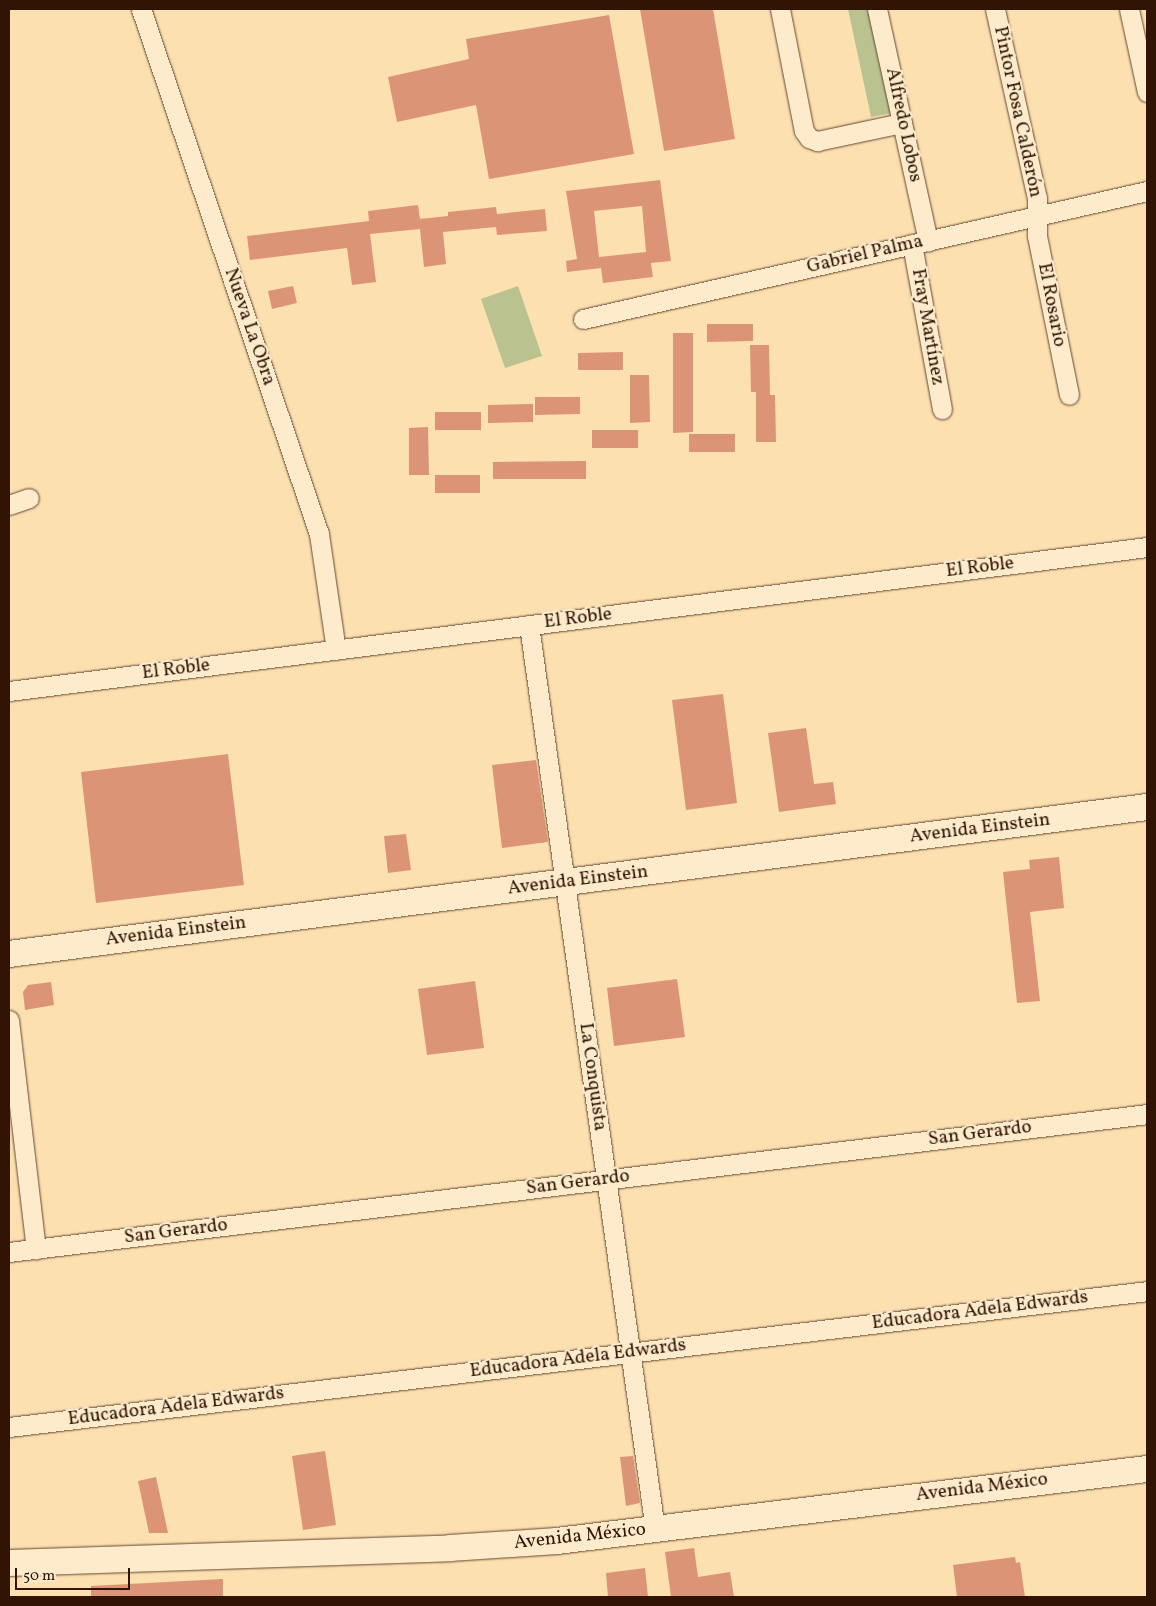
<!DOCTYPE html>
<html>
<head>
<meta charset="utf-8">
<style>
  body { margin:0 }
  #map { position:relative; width:1156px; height:1606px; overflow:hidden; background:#fce0b0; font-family:Vollkorn,serif }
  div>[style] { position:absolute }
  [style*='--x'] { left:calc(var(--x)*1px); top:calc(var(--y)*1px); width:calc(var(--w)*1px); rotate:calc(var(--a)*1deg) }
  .green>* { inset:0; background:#bac38f }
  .building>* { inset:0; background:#dc9476 }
  .roads { filter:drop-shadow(0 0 1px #64472f) drop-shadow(0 0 1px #64472f) }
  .street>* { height:19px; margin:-9.5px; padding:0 9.5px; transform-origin:9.5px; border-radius:9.5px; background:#fdebcc }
  .secondary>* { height:26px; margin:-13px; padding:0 13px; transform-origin:13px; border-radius:13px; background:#fdebcc }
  span { translate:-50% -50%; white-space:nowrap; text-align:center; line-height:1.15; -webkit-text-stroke:4.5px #fdebcc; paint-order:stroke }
  .street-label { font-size:19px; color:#311404 }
  .frame { position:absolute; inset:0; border:10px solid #311404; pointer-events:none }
  .scale { position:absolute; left:15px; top:1568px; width:115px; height:22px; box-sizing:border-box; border:2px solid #311404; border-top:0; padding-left:6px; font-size:15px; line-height:18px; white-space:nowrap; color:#311404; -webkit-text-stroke:4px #fdebcc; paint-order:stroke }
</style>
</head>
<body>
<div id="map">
  <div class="green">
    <div style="clip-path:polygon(848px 9px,870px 9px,892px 113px,871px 117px)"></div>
    <div style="clip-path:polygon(518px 286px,542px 356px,505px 368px,481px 299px)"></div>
  </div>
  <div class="building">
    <div style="clip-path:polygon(640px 9px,713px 9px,735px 139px,664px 151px)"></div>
    <div style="clip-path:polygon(609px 15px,634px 154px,489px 179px,476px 105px,397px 122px,388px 77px,469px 59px,466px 39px)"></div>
    <div style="clip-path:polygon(evenodd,660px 180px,671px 261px,651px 263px,653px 277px,603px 283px,601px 268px,567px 272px,566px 261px,577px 259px,566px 191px,660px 180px,642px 206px,646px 252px,599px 257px,594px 211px,642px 206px)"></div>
    <div style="clip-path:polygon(418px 205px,420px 219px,448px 216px,448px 212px,496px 207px,497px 214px,545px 209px,547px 231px,497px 235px,496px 227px,443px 232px,446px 264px,424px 267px,420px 229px,370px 234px,376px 282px,352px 285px,347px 248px,250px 260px,247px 236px,369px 221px,368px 211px)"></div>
    <div style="clip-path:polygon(293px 286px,297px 303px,272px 309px,268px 291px)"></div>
    <div style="clip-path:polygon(707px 324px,753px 324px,753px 341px,707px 342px)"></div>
    <div style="clip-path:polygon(673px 333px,693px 333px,693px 432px,673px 433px)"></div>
    <div style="clip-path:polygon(750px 345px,769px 345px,770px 395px,775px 395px,776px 442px,756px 442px,756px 392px,751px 392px)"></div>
    <div style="clip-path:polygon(623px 352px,623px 370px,578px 370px,578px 353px)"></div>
    <div style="clip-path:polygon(630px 375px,649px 375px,650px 422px,630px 423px)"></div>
    <div style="clip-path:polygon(535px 397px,580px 397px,580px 414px,535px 415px)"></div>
    <div style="clip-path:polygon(533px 404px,533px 422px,488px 423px,488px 405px)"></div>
    <div style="clip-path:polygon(435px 412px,481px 412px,481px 430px,435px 430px)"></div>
    <div style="clip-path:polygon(428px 427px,429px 475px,409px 475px,409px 428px)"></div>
    <div style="clip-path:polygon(592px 430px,638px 430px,638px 448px,592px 448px)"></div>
    <div style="clip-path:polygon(689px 434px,735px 434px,735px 452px,689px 452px)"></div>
    <div style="clip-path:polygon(586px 461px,586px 479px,493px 479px,493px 462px)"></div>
    <div style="clip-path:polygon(435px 475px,480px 475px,480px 493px,435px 493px)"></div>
    <div style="clip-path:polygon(723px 694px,737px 803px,686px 810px,672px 700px)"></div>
    <div style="clip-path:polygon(806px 728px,814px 784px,833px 782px,836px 804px,779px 812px,768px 733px)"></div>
    <div style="clip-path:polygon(228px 754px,244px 885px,96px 903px,81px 772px)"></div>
    <div style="clip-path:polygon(536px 760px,548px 842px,502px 848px,492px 765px)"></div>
    <div style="clip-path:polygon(406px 834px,411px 870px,388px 873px,384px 836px)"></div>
    <div style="clip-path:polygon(1059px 857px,1064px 908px,1030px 912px,1040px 1001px,1017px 1003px,1003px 872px,1030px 869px,1029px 860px)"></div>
    <div style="clip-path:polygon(677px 979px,685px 1037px,614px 1046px,607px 988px)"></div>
    <div style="clip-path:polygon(475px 981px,484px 1048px,427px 1055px,418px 989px)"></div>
    <div style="clip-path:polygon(51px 982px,54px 1005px,25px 1010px,23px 992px,28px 985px)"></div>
    <div style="clip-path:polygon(325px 1451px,336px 1525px,303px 1530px,292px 1456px)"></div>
    <div style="clip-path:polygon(633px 1456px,640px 1503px,626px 1506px,620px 1457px)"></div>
    <div style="clip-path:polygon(156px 1477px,168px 1533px,149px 1533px,138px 1481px)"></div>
    <div style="clip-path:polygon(694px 1548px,698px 1577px,730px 1572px,734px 1597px,671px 1597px,665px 1552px)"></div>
    <div style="clip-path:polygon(1015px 1557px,1016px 1563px,1020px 1562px,1025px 1597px,957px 1597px,953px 1565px)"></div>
    <div style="clip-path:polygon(645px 1568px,648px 1597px,608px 1597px,606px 1573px)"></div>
    <div style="clip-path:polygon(223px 1579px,223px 1597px,91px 1597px,91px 1586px)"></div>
  </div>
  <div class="roads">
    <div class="street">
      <div style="--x:141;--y:9;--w:554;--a:71.27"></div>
      <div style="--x:319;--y:534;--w:117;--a:81.7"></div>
      <div style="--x:780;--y:9;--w:124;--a:78.9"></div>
      <div style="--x:804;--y:131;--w:9;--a:54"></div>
      <div style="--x:809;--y:138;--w:9;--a:21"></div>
      <div style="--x:817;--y:141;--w:87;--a:-12"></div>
      <div style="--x:877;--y:9;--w:238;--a:77.6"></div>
      <div style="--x:995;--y:9;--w:194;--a:77.5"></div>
      <div style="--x:1037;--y:198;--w:38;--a:90"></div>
      <div style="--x:1037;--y:236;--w:162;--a:78.6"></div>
      <div style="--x:1129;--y:9;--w:85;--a:77.8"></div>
      <div style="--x:912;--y:244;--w:168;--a:79.7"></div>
      <div style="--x:583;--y:319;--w:578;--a:-12.79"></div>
      <div style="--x:9;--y:505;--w:21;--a:-19"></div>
      <div style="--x:529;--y:625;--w:913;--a:82.07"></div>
      <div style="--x:9;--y:691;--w:1147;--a:-7.21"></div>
      <div style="--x:9;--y:1020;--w:231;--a:83.3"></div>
      <div style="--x:9;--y:1252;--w:1146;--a:-6.91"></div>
      <div style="--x:9;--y:1427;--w:1146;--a:-6.81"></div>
    </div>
    <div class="secondary">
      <div style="--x:9;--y:954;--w:1147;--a:-7.36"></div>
      <div style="--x:9;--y:1563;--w:441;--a:-1.9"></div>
      <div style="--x:450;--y:1548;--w:107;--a:-3.7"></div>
      <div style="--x:557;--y:1541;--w:594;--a:-6.96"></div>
    </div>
  </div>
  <div class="street-label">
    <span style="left:1017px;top:112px;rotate:78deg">Pintor Fosa Calderón</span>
    <span style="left:903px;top:125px;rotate:78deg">Alfredo Lobos</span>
    <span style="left:865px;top:255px;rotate:-13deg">Gabriel Palma</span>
    <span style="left:1051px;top:305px;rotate:79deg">El Rosario</span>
    <span style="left:249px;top:327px;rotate:71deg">Nueva La Obra</span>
    <span style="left:927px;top:327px;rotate:80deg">Fray Martínez</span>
    <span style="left:980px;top:568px;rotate:-7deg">El Roble</span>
    <span style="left:578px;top:619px;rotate:-7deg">El Roble</span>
    <span style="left:176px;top:670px;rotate:-7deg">El Roble</span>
    <span style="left:980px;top:829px;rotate:-7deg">Avenida Einstein</span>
    <span style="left:578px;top:881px;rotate:-7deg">Avenida Einstein</span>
    <span style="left:176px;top:932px;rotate:-7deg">Avenida Einstein</span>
    <span style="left:592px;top:1077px;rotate:82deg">La Conquista</span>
    <span style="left:980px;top:1134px;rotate:-7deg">San Gerardo</span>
    <span style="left:578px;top:1183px;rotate:-7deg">San Gerardo</span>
    <span style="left:176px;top:1232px;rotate:-7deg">San Gerardo</span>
    <span style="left:980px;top:1311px;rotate:-7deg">Educadora Adela Edwards</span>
    <span style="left:578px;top:1359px;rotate:-7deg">Educadora Adela Edwards</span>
    <span style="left:176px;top:1407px;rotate:-7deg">Educadora Adela Edwards</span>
    <span style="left:982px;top:1488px;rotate:-7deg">Avenida México</span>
    <span style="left:580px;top:1537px;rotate:-6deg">Avenida México</span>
  </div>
  <div class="frame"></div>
  <div class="scale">50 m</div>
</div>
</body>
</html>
